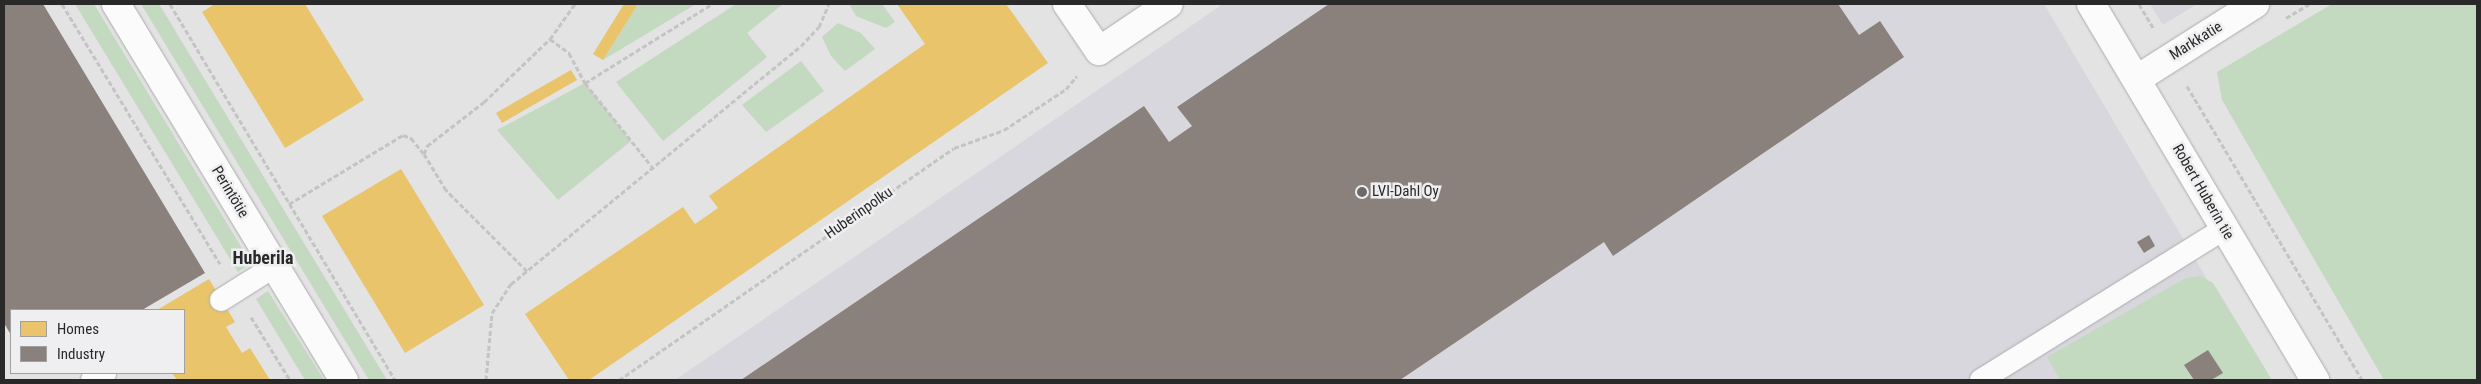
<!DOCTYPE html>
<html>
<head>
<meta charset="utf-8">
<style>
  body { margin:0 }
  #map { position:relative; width:2481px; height:384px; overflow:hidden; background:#e3e3e3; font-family:"Roboto Condensed",sans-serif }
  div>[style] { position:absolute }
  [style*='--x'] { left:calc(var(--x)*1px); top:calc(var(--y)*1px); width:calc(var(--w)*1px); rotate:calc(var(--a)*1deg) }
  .built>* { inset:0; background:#d8d7dd }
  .green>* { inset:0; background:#c3d9c0 }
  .homes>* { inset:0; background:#e9c46a }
  .industry>* { inset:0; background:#8a817c }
  .path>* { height:3px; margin-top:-1.5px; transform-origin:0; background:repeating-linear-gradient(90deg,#c4c4c4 0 5px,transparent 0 7.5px) }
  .roads { filter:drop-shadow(0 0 1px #acacac) drop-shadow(0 0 1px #acacac) }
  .lane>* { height:22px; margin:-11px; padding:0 11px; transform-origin:11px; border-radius:11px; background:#fbfbfb }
  .street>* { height:28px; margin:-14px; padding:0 14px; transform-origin:14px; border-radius:14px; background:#fbfbfb }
  .dots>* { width:14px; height:14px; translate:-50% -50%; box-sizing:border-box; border:2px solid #efeff1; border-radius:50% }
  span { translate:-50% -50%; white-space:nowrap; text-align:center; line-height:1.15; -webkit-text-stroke:5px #efeff1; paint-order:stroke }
  .street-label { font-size:15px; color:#29292a }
  .poi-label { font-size:15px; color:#29292a }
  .left { translate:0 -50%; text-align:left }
  .quarter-label { font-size:18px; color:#29292a; font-weight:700 }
  .frame { position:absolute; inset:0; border:5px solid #29292a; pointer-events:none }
  .legend { position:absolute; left:10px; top:309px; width:175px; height:65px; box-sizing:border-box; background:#efeff1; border:1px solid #a0a0a1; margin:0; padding:6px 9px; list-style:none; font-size:15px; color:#29292a }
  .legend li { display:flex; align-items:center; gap:10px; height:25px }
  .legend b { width:25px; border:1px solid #a0a0a1 }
</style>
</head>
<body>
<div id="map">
  <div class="built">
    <div style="clip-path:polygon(1223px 4px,2044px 4px,2267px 380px,675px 380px)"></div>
    <div style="clip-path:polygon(2150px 4px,2197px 4px,2163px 25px)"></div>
  </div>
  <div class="green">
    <div style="clip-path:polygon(75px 4px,94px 4px,251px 263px,238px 272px)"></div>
    <div style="clip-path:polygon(141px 4px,159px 4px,387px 380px,369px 380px)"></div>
    <div style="clip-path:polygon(638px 4px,696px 4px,603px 60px)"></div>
    <div style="clip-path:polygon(736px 4px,783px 4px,747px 33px,767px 57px,663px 141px,616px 82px)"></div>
    <div style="clip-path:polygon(849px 4px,882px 4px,895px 22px,886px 28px,856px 16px)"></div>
    <div style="clip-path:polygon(2332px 4px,2477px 4px,2477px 380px,2384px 380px,2222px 100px,2217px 72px)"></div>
    <div style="clip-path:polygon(838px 23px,861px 33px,875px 49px,845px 71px,831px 56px,822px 37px)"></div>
    <div style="clip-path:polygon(801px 61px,824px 91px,766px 132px,742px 105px)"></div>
    <div style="clip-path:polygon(585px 83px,631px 141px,558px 200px,497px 130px)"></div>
    <div style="clip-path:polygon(2200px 276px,2213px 283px,2272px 380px,2061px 380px,2058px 376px,2047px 357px,2186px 278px)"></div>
    <div style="clip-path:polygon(268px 291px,324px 380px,305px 380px,256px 299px)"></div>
  </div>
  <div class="homes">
    <div style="clip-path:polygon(215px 4px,305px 4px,364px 100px,285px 148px,202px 12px)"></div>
    <div style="clip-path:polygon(624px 4px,638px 4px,603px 60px,593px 54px)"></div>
    <div style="clip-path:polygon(897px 4px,1006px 4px,1048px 63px,589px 380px,569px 380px,525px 314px,683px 207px,695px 224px,718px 208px,709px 196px,925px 44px)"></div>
    <div style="clip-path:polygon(571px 70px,577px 80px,502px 123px,496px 113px)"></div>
    <div style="clip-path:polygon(401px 169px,484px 305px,405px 353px,322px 216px)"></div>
    <div style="clip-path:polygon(209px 279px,235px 322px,226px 327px,242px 353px,250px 348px,270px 380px,177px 380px,172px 373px,184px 373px,184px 310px,157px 310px)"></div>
  </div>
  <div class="industry">
    <div style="clip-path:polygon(4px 4px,43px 4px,205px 273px,142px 310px,11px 310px,11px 335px,4px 323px)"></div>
    <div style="clip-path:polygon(1329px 4px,1838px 4px,1859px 35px,1880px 21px,1904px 57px,1613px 256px,1604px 242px,1400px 380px,741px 380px,1144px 106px,1169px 142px,1192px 126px,1177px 107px)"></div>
    <div style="clip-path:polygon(2149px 235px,2155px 246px,2144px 253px,2137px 242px)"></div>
    <div style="clip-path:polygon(2208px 350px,2223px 373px,2211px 380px,2194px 380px,2184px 365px)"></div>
  </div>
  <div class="path">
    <div style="--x:62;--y:4;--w:304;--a:58.7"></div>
    <div style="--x:170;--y:4;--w:438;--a:59.1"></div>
    <div style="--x:2139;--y:4;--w:29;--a:59"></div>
    <div style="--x:2286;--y:18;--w:27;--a:-31"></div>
    <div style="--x:550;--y:39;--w:24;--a:36"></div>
    <div style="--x:569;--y:53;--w:34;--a:62"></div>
    <div style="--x:585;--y:83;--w:150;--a:-31.9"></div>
    <div style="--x:585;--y:83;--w:110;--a:51.3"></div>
    <div style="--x:2187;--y:86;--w:342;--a:59.2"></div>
    <div style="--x:289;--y:204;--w:133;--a:-31.2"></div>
    <div style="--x:403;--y:135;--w:9;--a:21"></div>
    <div style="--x:411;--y:138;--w:21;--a:51"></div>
    <div style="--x:527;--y:271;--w:115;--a:-135"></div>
    <div style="--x:446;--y:190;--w:42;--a:-121.4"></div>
    <div style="--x:424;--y:154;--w:9;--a:-69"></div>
    <div style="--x:427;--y:146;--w:72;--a:-37.7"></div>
    <div style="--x:484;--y:102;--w:91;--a:-43.7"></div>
    <div style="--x:550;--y:39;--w:43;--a:-54.5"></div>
    <div style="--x:251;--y:317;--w:74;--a:58.2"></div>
    <div style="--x:486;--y:380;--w:67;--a:-84.9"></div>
    <div style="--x:492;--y:313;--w:35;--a:-57"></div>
    <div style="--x:511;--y:284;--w:375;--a:-39.4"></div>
    <div style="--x:801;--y:46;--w:26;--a:-47"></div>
    <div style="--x:819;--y:27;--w:25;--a:-67"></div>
    <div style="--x:619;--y:380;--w:407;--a:-34.7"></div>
    <div style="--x:954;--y:148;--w:53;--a:-19.8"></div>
    <div style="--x:1004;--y:130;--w:74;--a:-33.5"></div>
    <div style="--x:1066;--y:89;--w:17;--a:-50"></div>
  </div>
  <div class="roads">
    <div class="lane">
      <div style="--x:221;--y:300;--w:64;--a:-32.2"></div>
      <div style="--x:92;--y:380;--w:15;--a:-28"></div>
      <div style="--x:1981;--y:380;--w:287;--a:-31.9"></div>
    </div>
    <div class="street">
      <div style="--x:116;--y:4;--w:440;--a:58.8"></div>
      <div style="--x:1067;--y:4;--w:57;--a:55.8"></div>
      <div style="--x:1099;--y:51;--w:84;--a:-33.9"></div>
      <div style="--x:2091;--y:4;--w:438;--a:59.2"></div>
      <div style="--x:2137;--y:79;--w:140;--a:-32.4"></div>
    </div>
  </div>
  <div class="dots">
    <div style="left:1362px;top:192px;background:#6a6a6b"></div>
  </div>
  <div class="street-label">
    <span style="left:2196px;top:41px;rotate:-32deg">Markkatie</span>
    <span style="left:230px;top:192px;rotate:59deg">Perintötie</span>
    <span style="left:2203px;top:192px;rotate:60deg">Robert Huberin tie</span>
    <span style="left:859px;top:213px;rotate:-35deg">Huberinpolku</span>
  </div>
  <div class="poi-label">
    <span class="left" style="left:1372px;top:192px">LVI-Dahl Oy</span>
  </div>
  <div class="quarter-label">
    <span style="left:263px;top:258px">Huberila</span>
  </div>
  <div class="frame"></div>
  <ul class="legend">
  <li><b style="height:14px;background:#e9c46a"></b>Homes</li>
  <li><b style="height:14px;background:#8a817c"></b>Industry</li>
  </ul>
</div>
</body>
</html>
